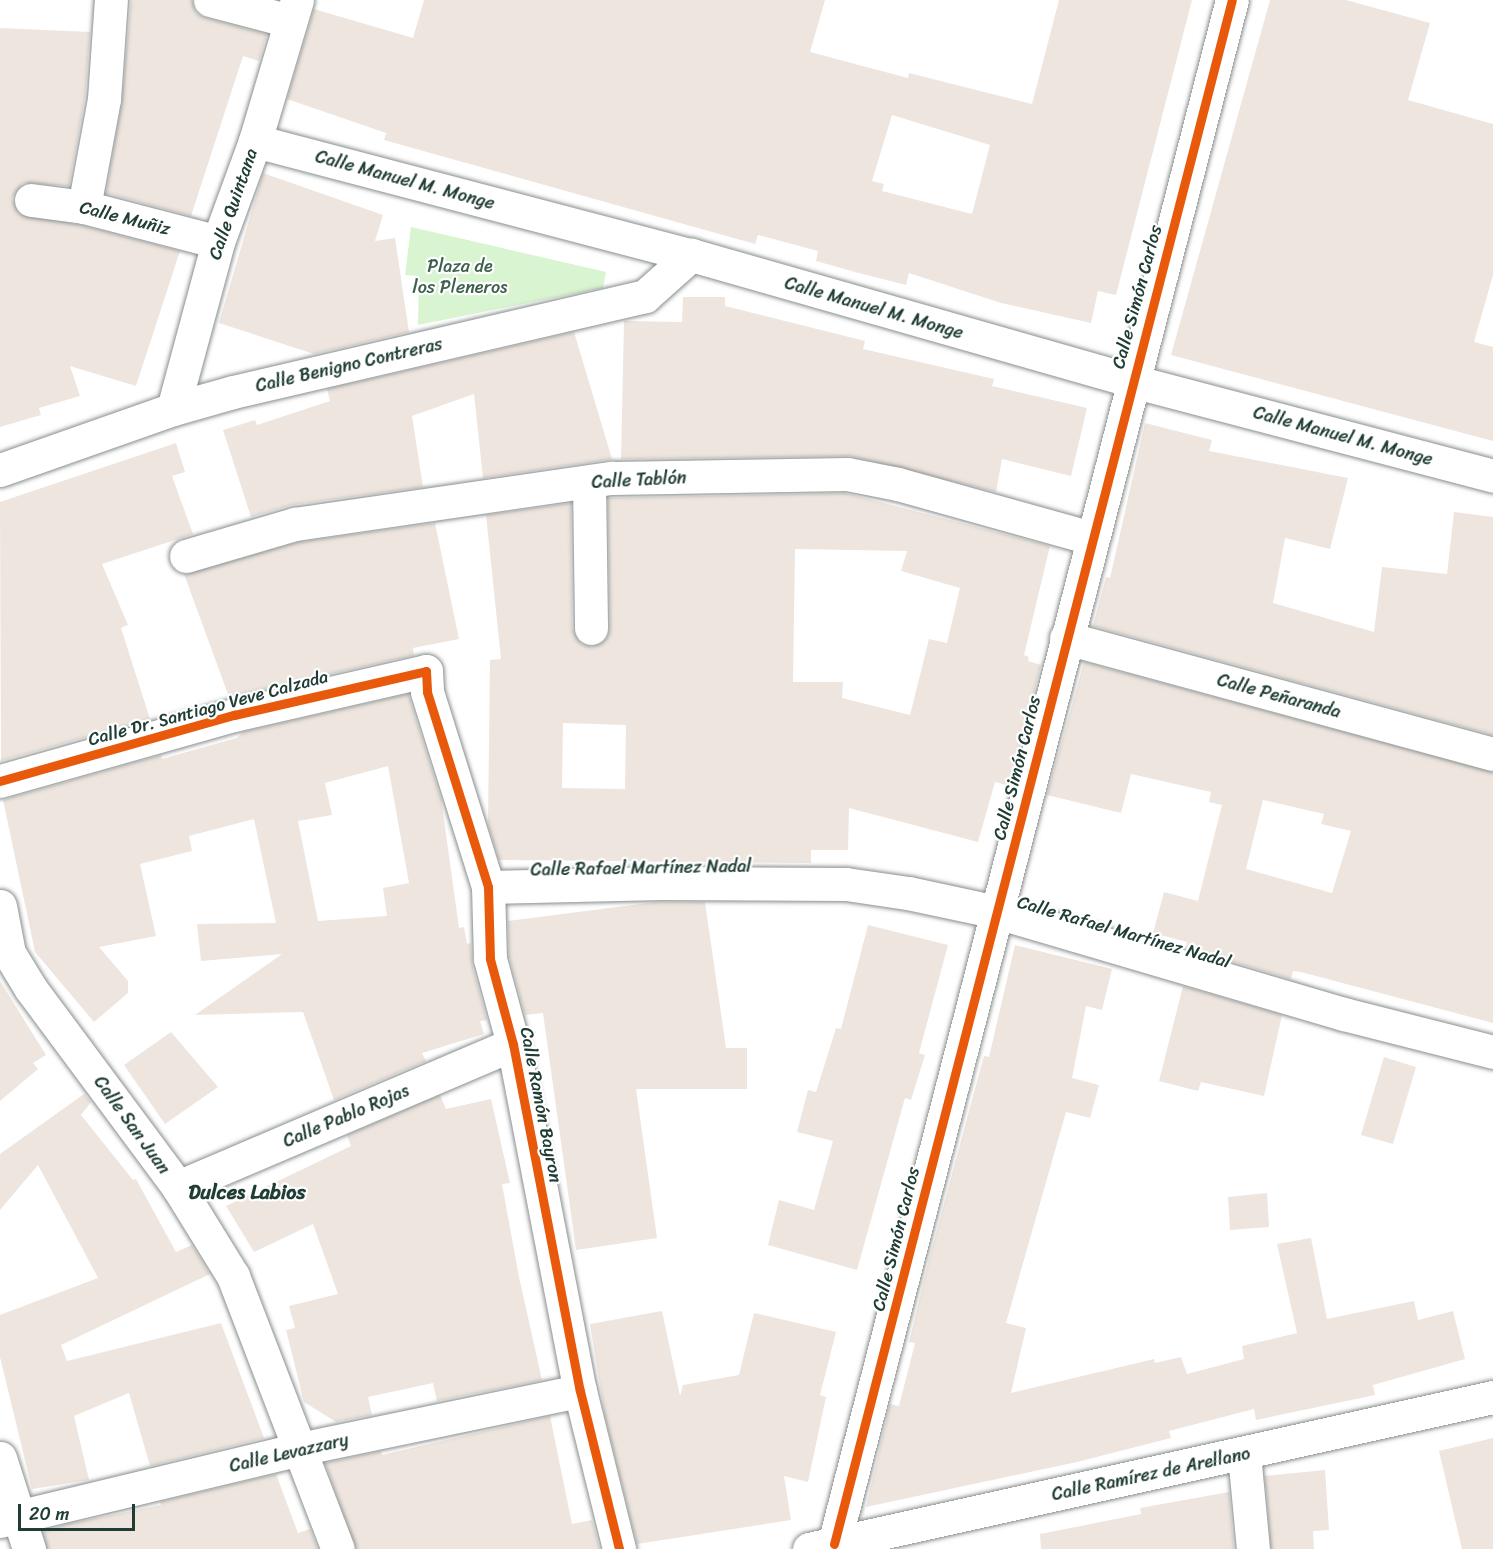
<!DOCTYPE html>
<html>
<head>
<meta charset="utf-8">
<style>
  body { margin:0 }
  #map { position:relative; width:1493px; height:1549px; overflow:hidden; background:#fff; font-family:Sriracha,sans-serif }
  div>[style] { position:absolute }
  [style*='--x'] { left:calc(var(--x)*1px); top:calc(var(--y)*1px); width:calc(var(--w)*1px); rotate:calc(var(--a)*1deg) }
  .green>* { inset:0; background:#d8f4d1 }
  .building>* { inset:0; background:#eee5df }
  .roads { filter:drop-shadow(0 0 2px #898f8d) drop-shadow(0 0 2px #898f8d) }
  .minor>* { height:33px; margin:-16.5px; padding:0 16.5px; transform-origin:16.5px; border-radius:16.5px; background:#fff }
  .cycleway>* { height:9px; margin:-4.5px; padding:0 4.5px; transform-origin:4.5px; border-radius:4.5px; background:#e8590c }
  span { translate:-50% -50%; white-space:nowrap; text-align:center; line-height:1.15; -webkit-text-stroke:4.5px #fff; paint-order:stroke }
  .street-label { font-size:18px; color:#1f3d34 }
  .park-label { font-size:18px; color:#3e604c }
  .neighbourhood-label { font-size:20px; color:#1f3d34; font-weight:700 }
  .scale { position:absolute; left:18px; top:1504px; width:117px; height:27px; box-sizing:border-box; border:3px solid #1f3d34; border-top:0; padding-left:8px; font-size:18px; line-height:21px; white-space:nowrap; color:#1f3d34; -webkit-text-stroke:4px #fff; paint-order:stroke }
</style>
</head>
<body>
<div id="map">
  <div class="green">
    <div style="clip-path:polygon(411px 227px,606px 272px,603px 288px,418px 325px,419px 276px,405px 275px)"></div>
  </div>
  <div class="building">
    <div style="clip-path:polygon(131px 0,192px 0,196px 13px,205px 18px,267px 34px,259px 61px,243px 56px,191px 216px,106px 193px,122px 102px)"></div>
    <div style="clip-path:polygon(evenodd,424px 0,825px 0,810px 52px,908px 78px,909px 73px,1032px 104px,1059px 0,1192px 0,1116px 295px,1098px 291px,1091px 323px,1001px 303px,909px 273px,906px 285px,855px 272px,816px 261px,818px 251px,758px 235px,755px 244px,384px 140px,386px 133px,287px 99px,314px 9px,413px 38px,424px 0,892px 115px,990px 145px,972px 214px,882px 191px,884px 184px,872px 181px,892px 115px)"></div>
    <div style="clip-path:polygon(1270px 0,1346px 0,1430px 23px,1408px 100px,1493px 124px,1493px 275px,1474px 342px,1493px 347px,1493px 441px,1171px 355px)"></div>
    <div style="clip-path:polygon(0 28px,90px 32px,85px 97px,69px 186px,23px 183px,12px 198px,19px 214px,80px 225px,180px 251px,136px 386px,70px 366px,80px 396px,39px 408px,41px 415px,0 427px)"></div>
    <div style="clip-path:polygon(263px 173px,383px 215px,375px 241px,395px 238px,409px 332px,314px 354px,219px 323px)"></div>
    <div style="clip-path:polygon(683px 297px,725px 297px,725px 306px,865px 341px,863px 349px,994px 379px,992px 386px,1087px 408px,1071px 476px,1002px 459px,996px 492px,850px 456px,621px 459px,624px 321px,682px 322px)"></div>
    <div style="clip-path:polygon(574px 332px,612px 459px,483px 478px,474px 394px,412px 416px,423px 487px,292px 505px,251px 517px,223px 430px,255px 420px,257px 425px,330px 401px,327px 389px)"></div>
    <div style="clip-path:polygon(1145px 423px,1212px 440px,1209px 451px,1348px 478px,1330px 549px,1285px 538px,1273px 603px,1374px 632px,1382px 567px,1447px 574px,1454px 512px,1493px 517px,1493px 735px,1093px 626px,1106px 577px,1110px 578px)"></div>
    <div style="clip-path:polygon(176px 443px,185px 472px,172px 476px,193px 534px,102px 564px,128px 625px,121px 628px,150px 719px,1px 761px,0 502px)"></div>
    <div style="clip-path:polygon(evenodd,845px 493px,1050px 546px,1024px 655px,1029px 657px,1028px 661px,1041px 665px,1010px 786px,995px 782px,978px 842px,849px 808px,848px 850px,811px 850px,811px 863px,499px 860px,488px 824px,490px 660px,501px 659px,486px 515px,571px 503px,572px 628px,581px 644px,592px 647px,607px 638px,610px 628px,608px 498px,845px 493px,795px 549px,907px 551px,901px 571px,960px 588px,947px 643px,929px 639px,910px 715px,842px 698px,843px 682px,793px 682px,795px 549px,845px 493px,563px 723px,626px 725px,625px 789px,562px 788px,563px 723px)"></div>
    <div style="clip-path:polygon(435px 523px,459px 639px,413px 648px,414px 655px,229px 697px,184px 574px,299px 542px)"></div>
    <div style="clip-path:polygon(evenodd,1084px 662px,1493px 772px,1493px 1023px,1301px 972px,1293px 971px,1291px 979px,1186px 948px,1187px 942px,1153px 933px,1164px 892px,1198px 901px,1222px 805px,1209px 802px,1211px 792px,1131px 774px,1121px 813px,1047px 795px,1084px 662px,1263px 800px,1324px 814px,1321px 824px,1351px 831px,1332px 893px,1246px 869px,1263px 800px)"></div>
    <div style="clip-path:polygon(evenodd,408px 694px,441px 798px,459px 928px,464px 927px,467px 944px,471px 943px,472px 964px,487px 1020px,480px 1021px,484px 1034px,422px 1053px,426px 1061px,334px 1100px,303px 1012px,195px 1015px,282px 954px,201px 961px,197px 924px,276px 923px,254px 819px,189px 836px,192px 851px,140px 864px,156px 936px,99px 947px,128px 981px,128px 993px,94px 1022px,35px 952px,3px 800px,161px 755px,162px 759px,237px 738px,243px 732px,408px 694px,388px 766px,409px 883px,383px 888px,387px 916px,318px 921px,298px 821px,332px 815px,325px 783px,388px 766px)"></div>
    <div style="clip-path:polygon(656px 902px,705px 902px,726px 1048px,747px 1048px,747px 1089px,636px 1089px,657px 1238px,576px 1250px,543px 1013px,525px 1015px,509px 956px,508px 921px)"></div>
    <div style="clip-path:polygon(868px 925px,948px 945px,919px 1053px,925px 1055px,911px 1100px,905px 1098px,857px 1270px,768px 1245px,779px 1200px,814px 1210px,833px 1141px,797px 1132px,808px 1090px,816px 1092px,836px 1028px,841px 1029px)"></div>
    <div style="clip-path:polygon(1015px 945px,1112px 969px,1102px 1010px,1086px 1006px,1072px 1078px,1099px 1085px,1090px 1118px,1066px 1112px,1006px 1323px,1026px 1328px,1011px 1393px,1154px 1359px,1155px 1363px,1181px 1357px,1187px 1374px,1244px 1359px,1242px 1346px,1297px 1333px,1277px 1244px,1311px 1238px,1327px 1319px,1414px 1301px,1418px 1320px,1453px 1311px,1465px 1359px,1373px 1385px,1375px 1395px,1256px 1420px,1254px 1409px,1169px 1431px,1171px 1438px,1077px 1462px,866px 1507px,890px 1404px,899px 1406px,915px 1343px,909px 1342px,929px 1259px,984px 1056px,989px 1057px)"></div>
    <div style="clip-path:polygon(0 981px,46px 1055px,33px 1063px,38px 1069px,0 1101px)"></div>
    <div style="clip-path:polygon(1183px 986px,1282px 1015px,1264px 1096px,1201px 1082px,1198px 1091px,1159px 1081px)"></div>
    <div style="clip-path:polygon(171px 1032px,218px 1087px,165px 1124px,124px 1065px)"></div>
    <div style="clip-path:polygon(1384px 1057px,1416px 1067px,1393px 1144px,1361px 1135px)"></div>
    <div style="clip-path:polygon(84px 1094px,91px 1102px,81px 1115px,133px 1180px,136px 1179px,176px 1252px,192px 1245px,210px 1274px,61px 1345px,67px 1361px,221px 1323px,264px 1438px,150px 1466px,129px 1393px,74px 1416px,89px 1480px,32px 1489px,0 1357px,0 1315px,98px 1278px,38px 1165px,0 1210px,0 1154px)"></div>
    <div style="clip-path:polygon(440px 1095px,446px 1109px,491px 1099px,510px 1183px,502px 1184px,519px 1277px,542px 1380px,437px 1401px,433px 1383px,368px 1397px,372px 1415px,336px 1422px,304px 1402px,286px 1330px,295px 1328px,289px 1306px,338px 1294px,313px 1224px,254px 1252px,226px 1206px,351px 1146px,347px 1135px)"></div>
    <div style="clip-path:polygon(1267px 1193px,1269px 1227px,1230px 1230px,1228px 1197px)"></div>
    <div style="clip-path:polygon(662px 1311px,680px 1396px,683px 1385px,739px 1375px,754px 1313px,836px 1332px,820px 1395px,826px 1397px,808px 1482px,784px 1476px,791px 1520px,637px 1544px,605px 1416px,590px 1324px)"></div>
    <div style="clip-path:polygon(550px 1416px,572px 1524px,592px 1520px,600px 1549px,356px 1549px,325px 1463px,381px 1451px,382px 1455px)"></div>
    <div style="clip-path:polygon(1493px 1438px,1493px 1549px,1462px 1549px,1439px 1451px)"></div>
    <div style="clip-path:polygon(1325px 1470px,1329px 1530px,1313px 1531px,1314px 1549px,1271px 1549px,1265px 1476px)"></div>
    <div style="clip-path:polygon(276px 1474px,298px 1533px,310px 1529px,318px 1549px,47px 1549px,43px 1532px,67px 1524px,161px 1505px,160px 1502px)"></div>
    <div style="clip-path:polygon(1229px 1492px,1234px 1549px,1041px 1549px,1040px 1534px,1141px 1514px,1140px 1508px)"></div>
  </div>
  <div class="roads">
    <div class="minor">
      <div style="--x:210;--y:0;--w:83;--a:14.7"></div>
      <div style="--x:255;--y:141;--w:451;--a:14.7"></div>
      <div style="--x:691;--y:255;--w:459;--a:15.9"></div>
      <div style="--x:1132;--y:381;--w:373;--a:14.7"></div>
      <div style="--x:31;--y:200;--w:53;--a:7.5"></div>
      <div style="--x:84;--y:207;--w:138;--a:14.6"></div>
      <div style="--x:84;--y:207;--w:110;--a:-79.5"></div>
      <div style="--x:104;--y:99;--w:99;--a:-86"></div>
      <div style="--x:173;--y:409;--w:173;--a:-74.9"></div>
      <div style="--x:218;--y:242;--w:108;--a:-69.9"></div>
      <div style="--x:255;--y:141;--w:147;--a:-73.4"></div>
      <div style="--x:0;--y:470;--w:183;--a:-19.4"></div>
      <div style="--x:173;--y:409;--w:62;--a:-15.8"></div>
      <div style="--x:233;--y:392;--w:423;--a:-13.1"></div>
      <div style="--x:645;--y:296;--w:62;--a:-41.7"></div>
      <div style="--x:589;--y:482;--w:146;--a:89.2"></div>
      <div style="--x:186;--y:556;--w:114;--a:-16.4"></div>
      <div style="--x:295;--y:524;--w:320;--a:-8.3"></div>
      <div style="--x:612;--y:478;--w:235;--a:-1"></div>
      <div style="--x:847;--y:474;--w:52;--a:11.1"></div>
      <div style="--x:898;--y:484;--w:201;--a:15.6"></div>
      <div style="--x:1066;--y:638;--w:442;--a:15.2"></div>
      <div style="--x:0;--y:781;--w:243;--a:-15.8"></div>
      <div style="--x:234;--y:715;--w:197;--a:-12.9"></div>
      <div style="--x:426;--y:671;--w:21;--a:87"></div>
      <div style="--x:427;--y:692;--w:204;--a:72.6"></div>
      <div style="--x:488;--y:887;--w:72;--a:88.4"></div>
      <div style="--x:490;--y:959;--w:88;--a:74.9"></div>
      <div style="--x:513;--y:1044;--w:353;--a:79.1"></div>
      <div style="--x:580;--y:1391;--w:163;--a:76.1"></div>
      <div style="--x:488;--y:887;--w:174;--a:-1.3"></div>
      <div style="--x:662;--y:883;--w:184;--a:0.3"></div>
      <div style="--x:846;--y:884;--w:63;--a:8.3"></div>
      <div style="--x:908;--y:893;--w:91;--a:12.1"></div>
      <div style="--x:997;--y:912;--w:362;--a:16.4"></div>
      <div style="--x:1344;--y:1014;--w:154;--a:14.3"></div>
      <div style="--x:0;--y:906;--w:48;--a:79.2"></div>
      <div style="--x:9;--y:953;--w:42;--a:58.6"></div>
      <div style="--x:31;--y:989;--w:247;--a:53.4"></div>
      <div style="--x:178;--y:1187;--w:105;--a:58.3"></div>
      <div style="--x:233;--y:1276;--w:292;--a:69"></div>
      <div style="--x:178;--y:1187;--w:364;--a:-23.1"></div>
      <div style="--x:1244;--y:1454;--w:95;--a:84.6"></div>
      <div style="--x:0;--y:1458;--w:96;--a:72.3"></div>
      <div style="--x:0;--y:1521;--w:308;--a:-13.5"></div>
      <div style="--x:299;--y:1449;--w:287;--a:-11.7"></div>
      <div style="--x:834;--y:1544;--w:1594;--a:-75.55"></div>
      <div style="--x:809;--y:1549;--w:701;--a:-12.53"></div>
    </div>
  </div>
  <div class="cycleway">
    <div style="--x:0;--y:781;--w:243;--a:-15.8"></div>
    <div style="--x:234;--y:715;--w:197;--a:-12.9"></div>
    <div style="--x:426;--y:671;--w:21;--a:87"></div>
    <div style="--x:427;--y:692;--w:204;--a:72.6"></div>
    <div style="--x:488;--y:887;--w:72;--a:88.4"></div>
    <div style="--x:490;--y:959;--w:88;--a:74.9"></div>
    <div style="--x:513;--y:1044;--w:353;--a:79.1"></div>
    <div style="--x:580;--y:1391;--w:163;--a:76.1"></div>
    <div style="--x:834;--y:1544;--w:1594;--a:-75.55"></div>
  </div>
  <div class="street-label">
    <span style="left:405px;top:180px;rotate:15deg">Calle Manuel M. Monge</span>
    <span style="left:233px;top:204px;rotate:-71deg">Calle Quintana</span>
    <span style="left:125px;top:218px;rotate:14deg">Calle Muñiz</span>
    <span style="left:1137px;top:297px;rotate:-75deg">Calle Simón Carlos</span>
    <span style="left:874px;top:308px;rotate:16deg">Calle Manuel M. Monge</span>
    <span style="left:349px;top:365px;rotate:-13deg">Calle Benigno Contreras</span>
    <span style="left:1343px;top:436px;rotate:15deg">Calle Manuel M. Monge</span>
    <span style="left:639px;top:480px;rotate:-3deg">Calle Tablón</span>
    <span style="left:1279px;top:696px;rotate:15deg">Calle Peñaranda</span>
    <span style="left:208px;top:708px;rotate:-15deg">Calle Dr. Santiago Veve Calzada</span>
    <span style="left:1017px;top:768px;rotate:-76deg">Calle Simón Carlos</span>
    <span style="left:641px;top:868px;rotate:-1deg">Calle Rafael Martínez Nadal</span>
    <span style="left:1124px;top:932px;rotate:16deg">Calle Rafael Martínez Nadal</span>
    <span style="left:541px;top:1105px;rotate:79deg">Calle Ramón Bayron</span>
    <span style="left:346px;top:1116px;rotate:-23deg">Calle Pablo Rojas</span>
    <span style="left:132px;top:1125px;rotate:54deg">Calle San Juan</span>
    <span style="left:896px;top:1239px;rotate:-76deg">Calle Simón Carlos</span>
    <span style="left:289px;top:1453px;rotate:-13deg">Calle Levazzary</span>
    <span style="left:1151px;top:1474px;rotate:-12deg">Calle Ramírez de Arellano</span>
  </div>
  <div class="park-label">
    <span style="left:460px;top:277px">Plaza de<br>los Pleneros</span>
  </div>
  <div class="neighbourhood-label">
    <span style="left:247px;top:1192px">Dulces Labios</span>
  </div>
  <div class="scale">20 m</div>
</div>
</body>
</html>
